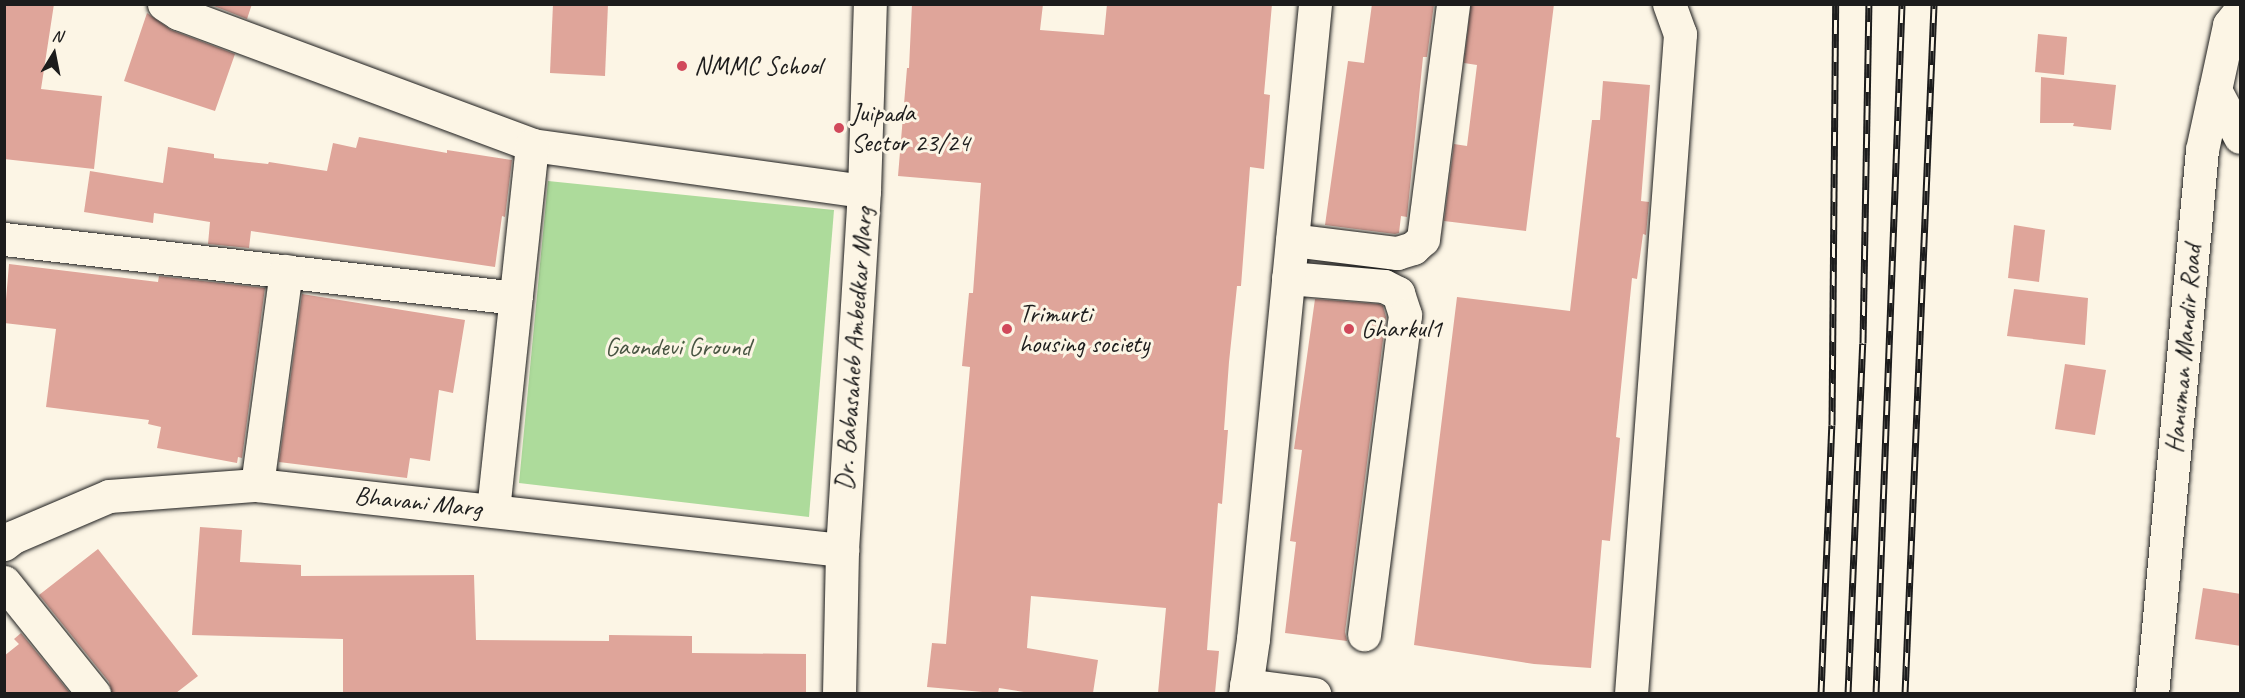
<!DOCTYPE html>
<html>
<head>
<meta charset="utf-8">
<style>
  body { margin:0 }
  #map { position:relative; width:2245px; height:698px; overflow:hidden; background:#fcf5e5; font-family:Caveat,sans-serif }
  div>[style] { position:absolute }
  [style*='--x'] { left:calc(var(--x)*1px); top:calc(var(--y)*1px); width:calc(var(--w)*1px); rotate:calc(var(--a)*1deg) }
  .green>* { inset:0; background:#addb9b }
  .building>* { inset:0; background:#dfa59a }
  .roads { filter:drop-shadow(0 0 2px #1c1c1c) drop-shadow(0 0 2px #1c1c1c) }
  .minor>* { height:33px; margin:-16.5px; padding:0 16.5px; transform-origin:16.5px; border-radius:16.5px; background:#fcf5e5 }
  .major>* { height:33px; margin:-16.5px; padding:0 16.5px; transform-origin:16.5px; border-radius:16.5px; background:#fcf5e5 }
  .rail>* { height:7px; margin-top:-3.5px; transform-origin:0; background:repeating-linear-gradient(90deg,#fcf5e5 0 14px,#1c1c1c 0 28px); box-sizing:border-box; border-block:2px solid #1c1c1c }
  .dots>* { width:16px; height:16px; translate:-50% -50%; box-sizing:border-box; border:3px solid #fcf5e5; border-radius:50% }
  span { translate:-50% -50%; white-space:nowrap; text-align:center; line-height:1.15; -webkit-text-stroke:6px #fcf5e5; paint-order:stroke }
  .poi-label { font-size:26px; color:#1c1c1c }
  .left { translate:0 -50%; text-align:left }
  .park-label { font-size:26px; color:#485542 }
  .street-label { font-size:26px; color:#1c1c1c }
  .frame { position:absolute; inset:0; border:6px solid #1c1c1c; pointer-events:none }
  .north { position:absolute; left:24px; top:24px; width:60px; height:60px; -webkit-text-stroke:4px #fcf5e5; paint-order:stroke; rotate:10deg; font-size:16px; font-weight:700; line-height:24px; text-align:center; color:#1c1c1c }
  .north::after { content:''; display:block; margin:auto; width:21px; height:27px; background:#1c1c1c; clip-path:polygon(50% 0,100% 100%,50% 72%,0 100%) }
</style>
</head>
<body>
<div id="map">
  <div class="green">
    <div style="clip-path:polygon(548px 181px,834px 210px,809px 517px,519px 483px)"></div>
  </div>
  <div class="building">
    <div style="clip-path:polygon(4px 4px,54px 4px,41px 89px,102px 96px,94px 169px,4px 159px)"></div>
    <div style="clip-path:polygon(209px 4px,252px 4px,247px 19px)"></div>
    <div style="clip-path:polygon(553px 4px,608px 4px,605px 76px,550px 73px)"></div>
    <div style="clip-path:polygon(912px 4px,1043px 4px,1040px 30px,1104px 35px,1107px 4px,1272px 4px,1264px 94px,1270px 95px,1264px 169px,1250px 167px,1241px 286px,1237px 286px,1229px 362px,1224px 430px,1228px 430px,1222px 504px,1218px 503px,1207px 650px,1219px 651px,1215px 693px,1158px 693px,1166px 608px,1031px 596px,1027px 648px,1098px 660px,1093px 693px,1030px 693px,999px 688px,998px 693px,994px 693px,927px 687px,932px 643px,946px 644px,970px 367px,962px 366px,969px 293px,973px 293px,981px 183px,898px 176px,907px 68px,909px 68px)"></div>
    <div style="clip-path:polygon(1372px 4px,1434px 4px,1427px 57px,1423px 57px,1407px 217px,1401px 216px,1399px 233px,1395px 234px,1325px 225px,1348px 61px,1364px 63px)"></div>
    <div style="clip-path:polygon(1471px 4px,1554px 4px,1526px 231px,1444px 221px,1454px 144px,1467px 146px,1477px 65px,1464px 63px)"></div>
    <div style="clip-path:polygon(147px 13px,171px 30px,235px 54px,215px 111px,124px 81px)"></div>
    <div style="clip-path:polygon(2038px 34px,2067px 37px,2064px 75px,2035px 72px)"></div>
    <div style="clip-path:polygon(2041px 77px,2116px 85px,2111px 130px,2073px 126px,2074px 123px,2040px 123px)"></div>
    <div style="clip-path:polygon(1603px 81px,1650px 85px,1641px 201px,1649px 202px,1646px 235px,1643px 234px,1637px 279px,1632px 278px,1616px 437px,1620px 438px,1610px 541px,1602px 540px,1591px 668px,1534px 664px,1414px 645px,1457px 297px,1570px 311px,1592px 120px,1600px 120px)"></div>
    <div style="clip-path:polygon(359px 137px,447px 153px,447px 150px,512px 160px,505px 217px,502px 216px,495px 267px,251px 231px,249px 248px,208px 244px,210px 222px,154px 213px,153px 223px,84px 212px,90px 171px,163px 183px,168px 147px,214px 154px,214px 158px,268px 164px,269px 162px,327px 171px,333px 143px,356px 148px)"></div>
    <div style="clip-path:polygon(2014px 225px,2045px 230px,2039px 282px,2008px 278px)"></div>
    <div style="clip-path:polygon(9px 264px,158px 282px,159px 276px,265px 288px,242px 458px,238px 457px,237px 463px,157px 448px,161px 427px,148px 424px,149px 420px,46px 407px,56px 329px,4px 323px)"></div>
    <div style="clip-path:polygon(2014px 289px,2088px 298px,2085px 345px,2007px 336px)"></div>
    <div style="clip-path:polygon(302px 294px,465px 320px,453px 393px,439px 390px,430px 461px,410px 458px,407px 478px,279px 462px)"></div>
    <div style="clip-path:polygon(1315px 299px,1379px 304px,1383px 306px,1386px 317px,1345px 632px,1347px 641px,1285px 633px,1296px 542px,1290px 541px,1302px 450px,1294px 449px)"></div>
    <div style="clip-path:polygon(2065px 364px,2106px 370px,2095px 435px,2055px 429px)"></div>
    <div style="clip-path:polygon(200px 527px,242px 530px,240px 562px,301px 565px,301px 576px,474px 575px,476px 640px,609px 641px,609px 635px,692px 636px,692px 653px,806px 654px,806px 693px,343px 693px,343px 639px,192px 635px)"></div>
    <div style="clip-path:polygon(98px 549px,198px 676px,176px 693px,112px 693px,109px 682px,39px 595px)"></div>
    <div style="clip-path:polygon(2203px 588px,2241px 594px,2241px 646px,2195px 639px)"></div>
    <div style="clip-path:polygon(21px 633px,70px 693px,4px 693px,4px 656px,19px 644px,14px 639px)"></div>
  </div>
  <div class="roads">
    <div class="minor">
      <div style="--x:164;--y:4;--w:17;--a:33"></div>
      <div style="--x:178;--y:13;--w:378;--a:20.4"></div>
      <div style="--x:532;--y:145;--w:335;--a:7.9"></div>
      <div style="--x:2215;--y:90;--w:53;--a:62"></div>
      <div style="--x:4;--y:239;--w:515;--a:6.57"></div>
      <div style="--x:1292;--y:240;--w:106;--a:7.1"></div>
      <div style="--x:1397;--y:253;--w:17;--a:-17"></div>
      <div style="--x:1413;--y:248;--w:13;--a:-42"></div>
      <div style="--x:1423;--y:239;--w:237;--a:-82.7"></div>
      <div style="--x:1288;--y:278;--w:96;--a:4.8"></div>
      <div style="--x:1384;--y:286;--w:16;--a:27"></div>
      <div style="--x:1398;--y:293;--w:23;--a:72"></div>
      <div style="--x:1405;--y:315;--w:322;--a:97.3"></div>
      <div style="--x:257;--y:485;--w:216;--a:-82.3"></div>
      <div style="--x:493;--y:510;--w:367;--a:-83.9"></div>
      <div style="--x:4;--y:544;--w:11;--a:-38"></div>
      <div style="--x:13;--y:537;--w:104;--a:-23.1"></div>
      <div style="--x:109;--y:496;--w:148;--a:-4.3"></div>
      <div style="--x:257;--y:485;--w:589;--a:6.34"></div>
      <div style="--x:4;--y:582;--w:144;--a:51.2"></div>
      <div style="--x:1246;--y:685;--w:69;--a:7.5"></div>
      <div style="--x:1245;--y:694;--w:56;--a:-81.7"></div>
      <div style="--x:1253;--y:639;--w:638;--a:-84.42"></div>
      <div style="--x:1631;--y:694;--w:662;--a:-85.75"></div>
      <div style="--x:1680;--y:34;--w:32;--a:-110"></div>
      <div style="--x:2152;--y:694;--w:546;--a:-84.75"></div>
      <div style="--x:2202;--y:150;--w:128;--a:-77.8"></div>
      <div style="--x:2229;--y:25;--w:18;--a:-52"></div>
    </div>
    <div class="major">
      <div style="--x:839;--y:694;--w:144;--a:-88.8"></div>
      <div style="--x:842;--y:550;--w:360;--a:-86.5"></div>
      <div style="--x:864;--y:191;--w:187;--a:-88.2"></div>
    </div>
  </div>
  <div class="rail">
    <div style="--x:1821;--y:694;--w:269;--a:-87.7"></div>
    <div style="--x:1832;--y:425;--w:421;--a:-89.5"></div>
    <div style="--x:1848;--y:694;--w:351;--a:-87.6"></div>
    <div style="--x:1863;--y:343;--w:339;--a:-89"></div>
    <div style="--x:1876;--y:694;--w:690;--a:-87.84"></div>
    <div style="--x:1905;--y:694;--w:691;--a:-87.59"></div>
  </div>
  <div class="dots">
    <div style="left:682px;top:66px;background:#d1495b"></div>
    <div style="left:839px;top:128px;background:#d1495b"></div>
    <div style="left:1007px;top:329px;background:#d1495b"></div>
    <div style="left:1349px;top:329px;background:#d1495b"></div>
  </div>
  <div class="poi-label">
    <span class="left" style="left:694px;top:66px">NMMC School</span>
    <span class="left" style="left:851px;top:128px">Juipada<br>Sector 23/24</span>
    <span class="left" style="left:1019px;top:329px">Trimurti<br>housing society</span>
    <span class="left" style="left:1361px;top:329px">Gharkul1</span>
  </div>
  <div class="park-label">
    <span style="left:678px;top:347px">Gaondevi Ground</span>
  </div>
  <div class="street-label">
    <span style="left:854px;top:349px;rotate:-86deg">Dr. Babasaheb Ambedkar Marg</span>
    <span style="left:2184px;top:349px;rotate:-85deg">Hanuman Mandir Road</span>
    <span style="left:418px;top:502px;rotate:6deg">Bhavani Marg</span>
  </div>
  <div class="frame"></div>
  <div class="north">N</div>
</div>
</body>
</html>
